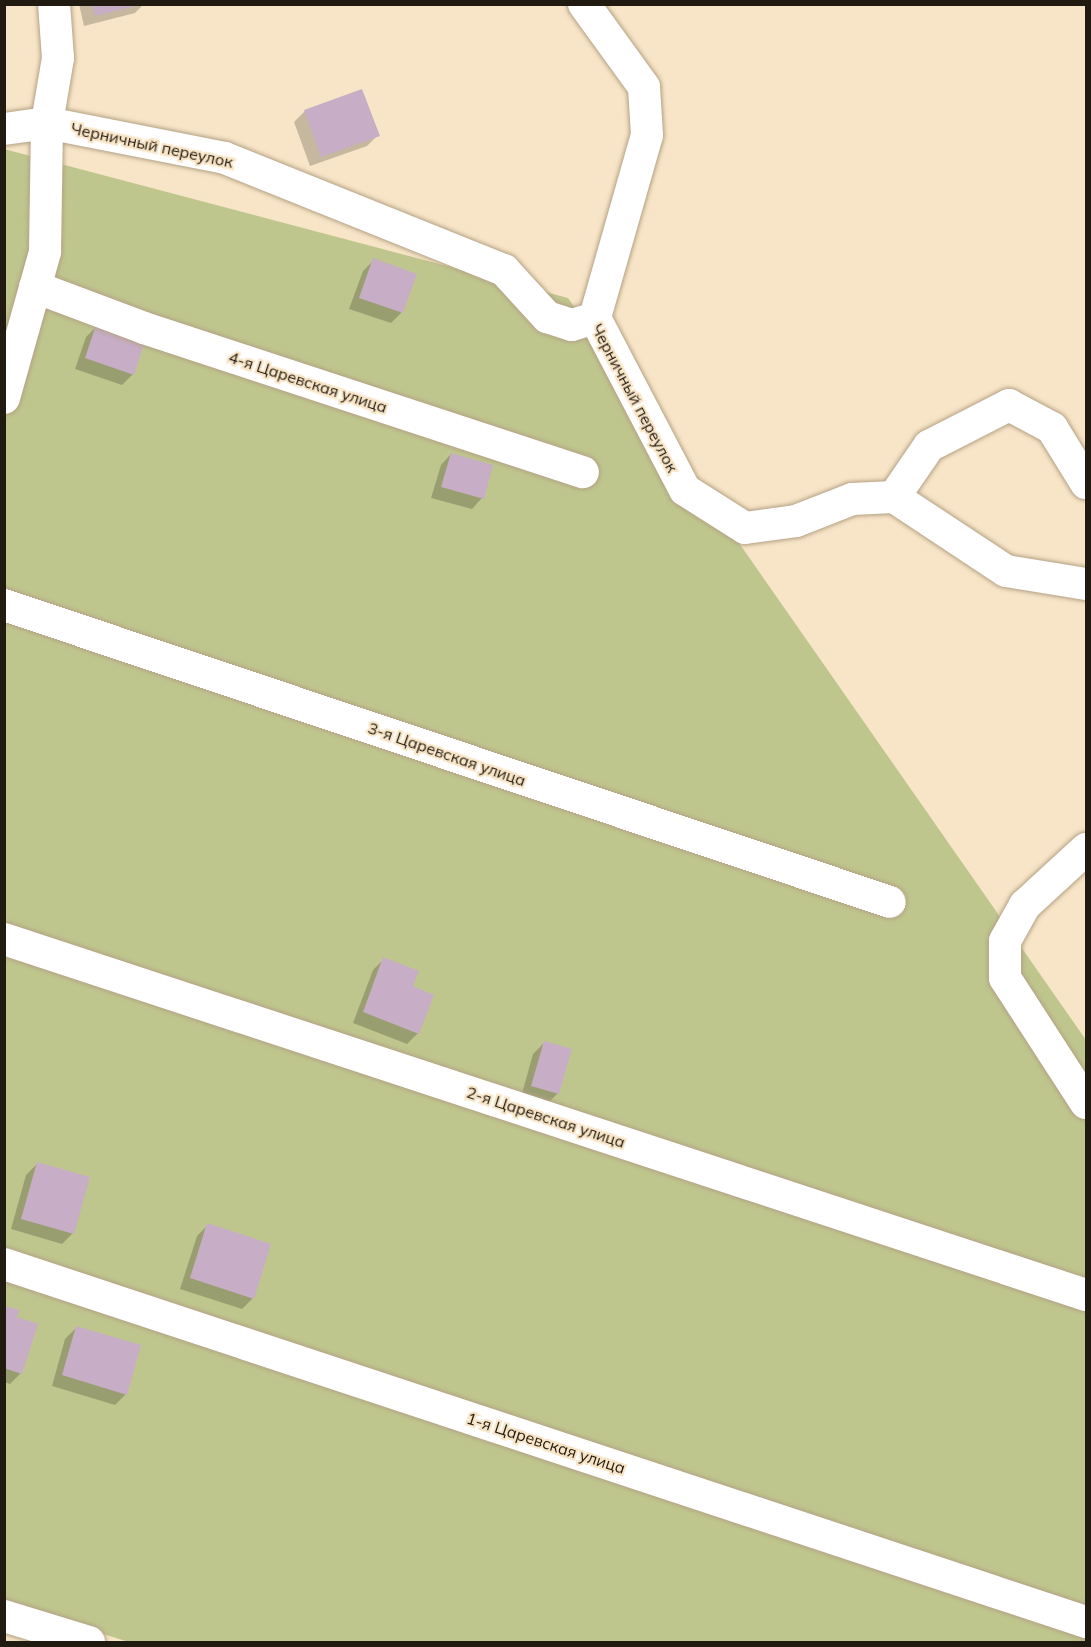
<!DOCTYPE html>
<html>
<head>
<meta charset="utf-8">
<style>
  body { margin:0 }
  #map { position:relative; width:1091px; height:1647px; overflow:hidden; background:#f8e5c7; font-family:Mulish,sans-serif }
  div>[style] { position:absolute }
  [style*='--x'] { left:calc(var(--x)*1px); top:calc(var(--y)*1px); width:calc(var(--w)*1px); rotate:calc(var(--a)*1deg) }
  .green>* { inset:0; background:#bfc68d }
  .shadow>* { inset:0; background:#0003 }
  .building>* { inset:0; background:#c7adc5 }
  .roads { filter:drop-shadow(0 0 2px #b4a286) drop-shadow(0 0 2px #b4a286) }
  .street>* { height:32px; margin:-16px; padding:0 16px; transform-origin:16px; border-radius:16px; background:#fff }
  span { translate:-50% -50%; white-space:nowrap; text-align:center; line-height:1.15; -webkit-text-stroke:4.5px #f8e5c7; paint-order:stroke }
  .street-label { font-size:16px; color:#211a10 }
  .frame { position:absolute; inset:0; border:6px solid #211a10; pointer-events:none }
</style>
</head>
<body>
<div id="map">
  <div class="green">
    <div style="clip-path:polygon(4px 149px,568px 298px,1086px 1040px,1086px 1642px,129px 1642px,5px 1604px)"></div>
  </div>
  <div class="shadow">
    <div style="clip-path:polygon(79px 4px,144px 4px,135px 13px,84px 26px)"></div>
    <div style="clip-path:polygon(305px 111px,378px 135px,367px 146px,310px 166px,294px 122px)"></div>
    <div style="clip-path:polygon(374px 260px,415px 274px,401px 313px,391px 323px,349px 309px,363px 271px)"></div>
    <div style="clip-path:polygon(97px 326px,133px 374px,122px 385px,75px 369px,86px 337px)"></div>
    <div style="clip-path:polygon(451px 454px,482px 498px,472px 509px,431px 498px,441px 465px)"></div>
    <div style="clip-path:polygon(384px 959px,412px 987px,418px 1033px,407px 1044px,353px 1023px,373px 970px)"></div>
    <div style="clip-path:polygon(544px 1043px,558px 1093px,547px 1104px,521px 1097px,533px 1054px)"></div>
    <div style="clip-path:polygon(37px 1164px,73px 1233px,62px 1244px,11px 1229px,26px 1175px)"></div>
    <div style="clip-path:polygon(208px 1225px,253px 1298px,242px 1309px,180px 1289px,197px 1236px)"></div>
    <div style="clip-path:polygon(4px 1307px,16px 1318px,21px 1373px,10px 1384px,4px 1382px)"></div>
    <div style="clip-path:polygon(76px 1328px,126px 1394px,115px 1405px,52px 1386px,65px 1339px)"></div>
  </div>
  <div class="building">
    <div style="clip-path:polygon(92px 4px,139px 4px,139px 5px,95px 16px)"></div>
    <div style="clip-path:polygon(362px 89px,380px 136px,321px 157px,304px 110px)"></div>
    <div style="clip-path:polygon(373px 258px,417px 274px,403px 313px,359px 298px)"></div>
    <div style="clip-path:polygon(96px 325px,145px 341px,134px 375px,85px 358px)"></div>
    <div style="clip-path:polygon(451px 453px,493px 465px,484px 499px,441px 487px)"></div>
    <div style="clip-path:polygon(383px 957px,419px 971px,413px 986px,434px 995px,419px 1034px,363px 1012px)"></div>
    <div style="clip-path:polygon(544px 1041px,572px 1049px,559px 1094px,531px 1086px)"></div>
    <div style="clip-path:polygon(37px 1162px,90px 1177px,74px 1234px,21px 1219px)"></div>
    <div style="clip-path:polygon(207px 1223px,271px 1244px,254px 1299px,190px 1278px)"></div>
    <div style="clip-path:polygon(4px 1306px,20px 1310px,17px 1317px,38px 1324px,22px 1374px,4px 1368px)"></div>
    <div style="clip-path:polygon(76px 1326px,141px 1345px,127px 1395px,62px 1375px)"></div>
  </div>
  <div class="roads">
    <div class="street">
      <div style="--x:584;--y:4;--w:102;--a:54.1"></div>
      <div style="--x:644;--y:87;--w:48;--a:86.4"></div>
      <div style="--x:647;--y:135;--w:190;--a:105.9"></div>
      <div style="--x:4;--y:129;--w:43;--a:-7.9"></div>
      <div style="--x:47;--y:123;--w:181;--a:11.1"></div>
      <div style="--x:225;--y:158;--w:301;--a:21.9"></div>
      <div style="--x:504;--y:270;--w:64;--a:47.5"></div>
      <div style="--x:547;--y:317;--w:26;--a:18"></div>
      <div style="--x:572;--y:325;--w:24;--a:-17"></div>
      <div style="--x:35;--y:287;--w:116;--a:20.6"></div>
      <div style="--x:144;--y:328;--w:462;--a:18.2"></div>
      <div style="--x:595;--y:318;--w:194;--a:62.4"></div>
      <div style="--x:685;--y:490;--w:71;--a:32.3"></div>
      <div style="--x:745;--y:528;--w:51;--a:-7.8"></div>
      <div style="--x:796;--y:521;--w:60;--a:-21.4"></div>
      <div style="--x:852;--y:499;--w:42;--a:-2.7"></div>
      <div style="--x:894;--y:497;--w:134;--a:33.5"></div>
      <div style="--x:1006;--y:571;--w:81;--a:9.2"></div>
      <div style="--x:4;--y:398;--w:152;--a:-74.3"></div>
      <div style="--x:45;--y:252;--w:129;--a:-89.1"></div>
      <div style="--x:47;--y:123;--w:66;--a:-80.4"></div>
      <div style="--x:58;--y:58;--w:54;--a:-94.2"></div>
      <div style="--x:894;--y:497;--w:62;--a:-55.5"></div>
      <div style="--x:929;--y:446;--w:90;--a:-27.1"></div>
      <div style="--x:1009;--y:405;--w:49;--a:28.1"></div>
      <div style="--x:1052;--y:428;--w:65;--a:58.3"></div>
      <div style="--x:4;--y:605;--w:934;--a:18.53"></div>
      <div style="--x:1086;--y:849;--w:83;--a:137.4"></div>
      <div style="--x:1025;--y:905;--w:41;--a:119.1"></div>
      <div style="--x:1005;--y:941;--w:37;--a:90"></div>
      <div style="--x:1005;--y:978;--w:149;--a:57.1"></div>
      <div style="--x:4;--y:939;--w:1139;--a:18.21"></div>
      <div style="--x:4;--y:1264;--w:1140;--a:18.31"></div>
      <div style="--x:4;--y:1616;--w:89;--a:17"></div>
    </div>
  </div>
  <div class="street-label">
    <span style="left:152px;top:145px;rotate:12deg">Черничный переулок</span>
    <span style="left:308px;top:382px;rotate:18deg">4-я Царевская улица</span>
    <span style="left:635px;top:398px;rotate:62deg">Черничный переулок</span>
    <span style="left:447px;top:754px;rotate:19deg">3-я Царевская улица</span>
    <span style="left:546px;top:1117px;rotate:18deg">2-я Царевская улица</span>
    <span style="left:546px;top:1443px;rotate:18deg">1-я Царевская улица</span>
  </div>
  <div class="frame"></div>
</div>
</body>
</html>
